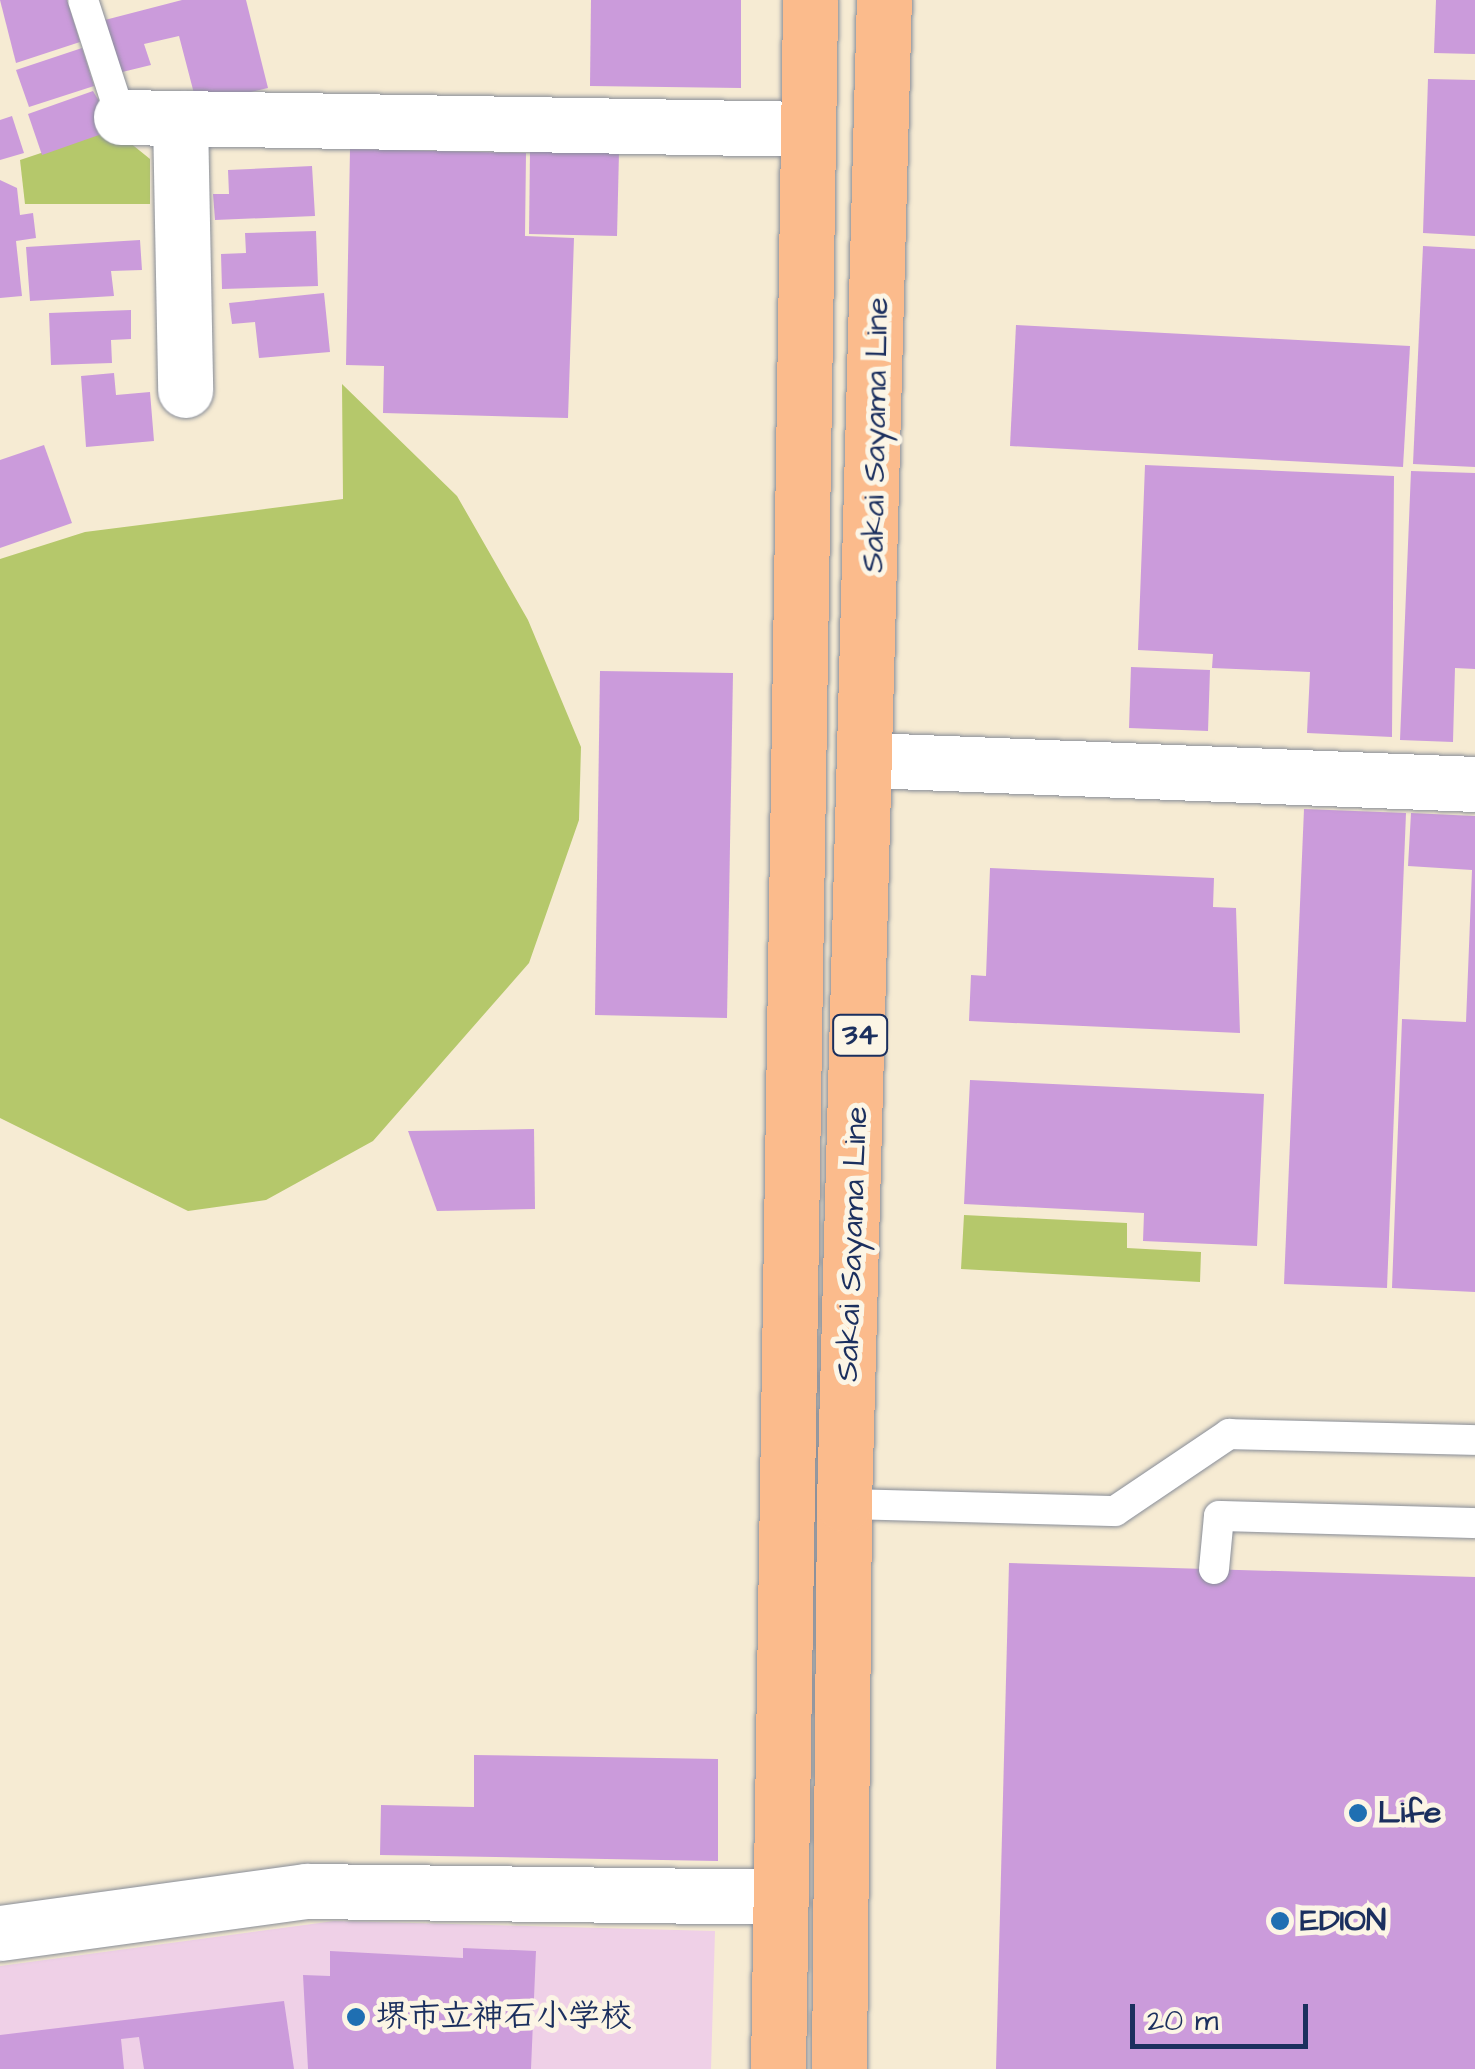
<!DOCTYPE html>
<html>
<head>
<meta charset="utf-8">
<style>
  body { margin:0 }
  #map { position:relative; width:1475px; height:2069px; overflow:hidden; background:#f6ebd3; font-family:"Architects Daughter","Klee One",sans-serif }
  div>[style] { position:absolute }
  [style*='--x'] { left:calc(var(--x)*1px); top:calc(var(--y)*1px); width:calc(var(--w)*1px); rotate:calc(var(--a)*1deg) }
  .built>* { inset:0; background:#efd0e7 }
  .green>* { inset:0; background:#b5c86b }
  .building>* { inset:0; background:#cb9bdb }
  .roads { filter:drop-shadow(0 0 2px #888d98) drop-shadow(0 0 2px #888d98) }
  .lane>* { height:30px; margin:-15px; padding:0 15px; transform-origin:15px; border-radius:15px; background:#fff }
  .street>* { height:55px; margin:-27.5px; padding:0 27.5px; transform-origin:27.5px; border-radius:27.5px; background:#fff }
  .primary>* { height:55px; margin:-27.5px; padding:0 27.5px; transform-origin:27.5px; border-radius:27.5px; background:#fbbb8c }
  .dots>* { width:28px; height:28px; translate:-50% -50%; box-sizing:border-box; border:5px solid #fcf5e5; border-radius:50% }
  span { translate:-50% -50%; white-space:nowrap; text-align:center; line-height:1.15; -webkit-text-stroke:10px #fcf5e5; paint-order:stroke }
  .shield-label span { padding:2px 8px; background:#fcf5e5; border:2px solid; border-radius:8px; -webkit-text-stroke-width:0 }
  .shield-label { font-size:30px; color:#1b2f5e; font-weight:700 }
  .street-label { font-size:32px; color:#1b2f5e }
  .poi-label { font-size:32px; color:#1b2f5e; font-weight:700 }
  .left { translate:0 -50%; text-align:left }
  .scale { position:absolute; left:1130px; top:2004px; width:178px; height:45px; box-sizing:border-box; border:5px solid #1b2f5e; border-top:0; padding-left:12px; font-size:30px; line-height:35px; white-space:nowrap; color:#1b2f5e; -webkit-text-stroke:8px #fcf5e5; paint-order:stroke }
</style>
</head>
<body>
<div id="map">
  <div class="built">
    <div style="clip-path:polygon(334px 1921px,715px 1931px,711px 2069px,0 2069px,0 1966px)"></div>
  </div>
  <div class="green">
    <div style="clip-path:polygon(113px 129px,150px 159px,150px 204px,25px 204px,20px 160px)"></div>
    <div style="clip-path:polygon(342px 384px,457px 496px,528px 620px,581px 747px,579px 820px,529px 963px,373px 1141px,266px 1200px,188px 1211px,0 1118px,0 559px,85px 532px,343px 499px)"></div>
    <div style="clip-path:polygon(964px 1215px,1127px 1223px,1127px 1248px,1201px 1252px,1200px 1282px,961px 1269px)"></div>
  </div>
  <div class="building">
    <div style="clip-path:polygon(0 0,67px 0,80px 42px,16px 63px)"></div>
    <div style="clip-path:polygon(182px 0,246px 0,268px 88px,197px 105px,179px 36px,144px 44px,151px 65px,114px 74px,101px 21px)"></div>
    <div style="clip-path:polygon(591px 0,741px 0,741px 88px,590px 86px)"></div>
    <div style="clip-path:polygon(1436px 0,1475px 0,1475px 54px,1434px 53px)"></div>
    <div style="clip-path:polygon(82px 48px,94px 86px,29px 107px,16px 70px)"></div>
    <div style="clip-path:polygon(1428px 79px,1475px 80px,1475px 236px,1423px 233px)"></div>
    <div style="clip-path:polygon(93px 91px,116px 129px,42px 155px,28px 114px)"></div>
    <div style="clip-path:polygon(12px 116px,24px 153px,0 160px,0 120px)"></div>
    <div style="clip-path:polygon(350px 149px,526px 153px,525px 236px,574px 238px,568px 418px,383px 413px,384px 366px,346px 365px)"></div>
    <div style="clip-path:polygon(530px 151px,619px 152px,617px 236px,529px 234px)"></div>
    <div style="clip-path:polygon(312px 166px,315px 216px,215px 220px,213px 194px,229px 194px,228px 170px)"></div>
    <div style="clip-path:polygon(0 180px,17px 188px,20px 215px,33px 213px,36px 238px,16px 241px,22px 296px,0 298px)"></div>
    <div style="clip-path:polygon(316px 231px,318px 286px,222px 289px,221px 254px,246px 253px,245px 233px)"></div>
    <div style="clip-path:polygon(140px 240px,142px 270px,111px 271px,114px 296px,30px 301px,26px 247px)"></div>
    <div style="clip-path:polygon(1423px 246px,1475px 249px,1475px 467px,1413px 464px)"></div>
    <div style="clip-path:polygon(324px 293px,330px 352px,259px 358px,255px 322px,232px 324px,229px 303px)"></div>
    <div style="clip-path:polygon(131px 310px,131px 339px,111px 340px,112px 363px,51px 365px,49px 313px)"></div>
    <div style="clip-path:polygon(1016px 325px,1410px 346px,1403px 467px,1010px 446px)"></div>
    <div style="clip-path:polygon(114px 373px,116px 395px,150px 392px,154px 441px,86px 447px,81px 376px)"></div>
    <div style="clip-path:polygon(44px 445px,72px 523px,0 548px,0 460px)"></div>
    <div style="clip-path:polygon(1145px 465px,1394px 476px,1392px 737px,1307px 733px,1310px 672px,1212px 668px,1213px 654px,1138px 650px)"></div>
    <div style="clip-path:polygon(1411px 471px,1475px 473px,1475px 669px,1455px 668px,1453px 742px,1400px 740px)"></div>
    <div style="clip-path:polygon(1131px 667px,1210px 670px,1208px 731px,1129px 728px)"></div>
    <div style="clip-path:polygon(600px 671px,733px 673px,727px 1018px,595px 1015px)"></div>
    <div style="clip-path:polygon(1304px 809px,1406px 813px,1387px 1288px,1284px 1284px)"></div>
    <div style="clip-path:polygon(1411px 813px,1475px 816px,1475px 1292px,1392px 1288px,1402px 1019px,1466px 1022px,1472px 870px,1408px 866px)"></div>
    <div style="clip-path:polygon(990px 868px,1214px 878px,1213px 907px,1236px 908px,1240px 1033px,969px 1021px,971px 975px,986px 976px)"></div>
    <div style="clip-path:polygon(970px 1080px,1264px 1094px,1257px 1246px,1143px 1241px,1144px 1213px,964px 1204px)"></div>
    <div style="clip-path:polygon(534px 1129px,535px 1209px,437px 1211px,408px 1131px)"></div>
    <div style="clip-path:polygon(1009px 1563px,1475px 1577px,1475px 2069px,996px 2069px)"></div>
    <div style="clip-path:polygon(474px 1755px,718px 1759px,718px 1861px,380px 1855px,381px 1805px,474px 1807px)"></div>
    <div style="clip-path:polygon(463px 1948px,536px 1951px,531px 2069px,308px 2069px,303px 1975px,330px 1976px,330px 1951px,463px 1958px)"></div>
    <div style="clip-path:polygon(284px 2001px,294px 2069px,144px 2069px,139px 2037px,121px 2039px,124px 2069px,0 2069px,0 2035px)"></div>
  </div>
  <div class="roads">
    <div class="lane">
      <div style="--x:83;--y:0;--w:123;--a:72"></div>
      <div style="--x:844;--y:1504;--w:271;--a:1.5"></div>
      <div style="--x:1115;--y:1511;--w:138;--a:-34"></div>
      <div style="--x:1229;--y:1434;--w:246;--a:1.4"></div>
      <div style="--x:1214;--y:1569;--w:53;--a:-84.6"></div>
      <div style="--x:1219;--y:1516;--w:256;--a:1.6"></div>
    </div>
    <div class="street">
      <div style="--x:121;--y:117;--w:686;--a:1"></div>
      <div style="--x:180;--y:118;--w:272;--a:88.9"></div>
      <div style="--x:870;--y:760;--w:605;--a:2.27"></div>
      <div style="--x:0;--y:1933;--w:309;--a:-7.8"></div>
      <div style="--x:306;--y:1891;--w:474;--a:0.7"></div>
    </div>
    <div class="primary">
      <div style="--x:778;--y:2069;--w:2069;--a:-89.11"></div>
      <div style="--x:839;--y:2069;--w:565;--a:-89.49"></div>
      <div style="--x:844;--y:1504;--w:1505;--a:-88.48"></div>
    </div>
  </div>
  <div class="dots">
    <div style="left:1358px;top:1813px;background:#1f6fb2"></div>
    <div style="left:1280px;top:1921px;background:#1f6fb2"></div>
    <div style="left:356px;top:2017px;background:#1f6fb2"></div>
  </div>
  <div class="shield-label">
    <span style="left:860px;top:1035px">34</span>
  </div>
  <div class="street-label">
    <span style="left:876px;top:435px;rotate:-89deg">Sakai Sayama Line</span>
    <span style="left:853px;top:1244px;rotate:-88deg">Sakai Sayama Line</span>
  </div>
  <div class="poi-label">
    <span class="left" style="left:1378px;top:1813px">Life</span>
    <span class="left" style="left:1300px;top:1921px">EDION</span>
    <span class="left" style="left:376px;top:2017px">堺市立神石小学校</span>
  </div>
  <div class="scale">20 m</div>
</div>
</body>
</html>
